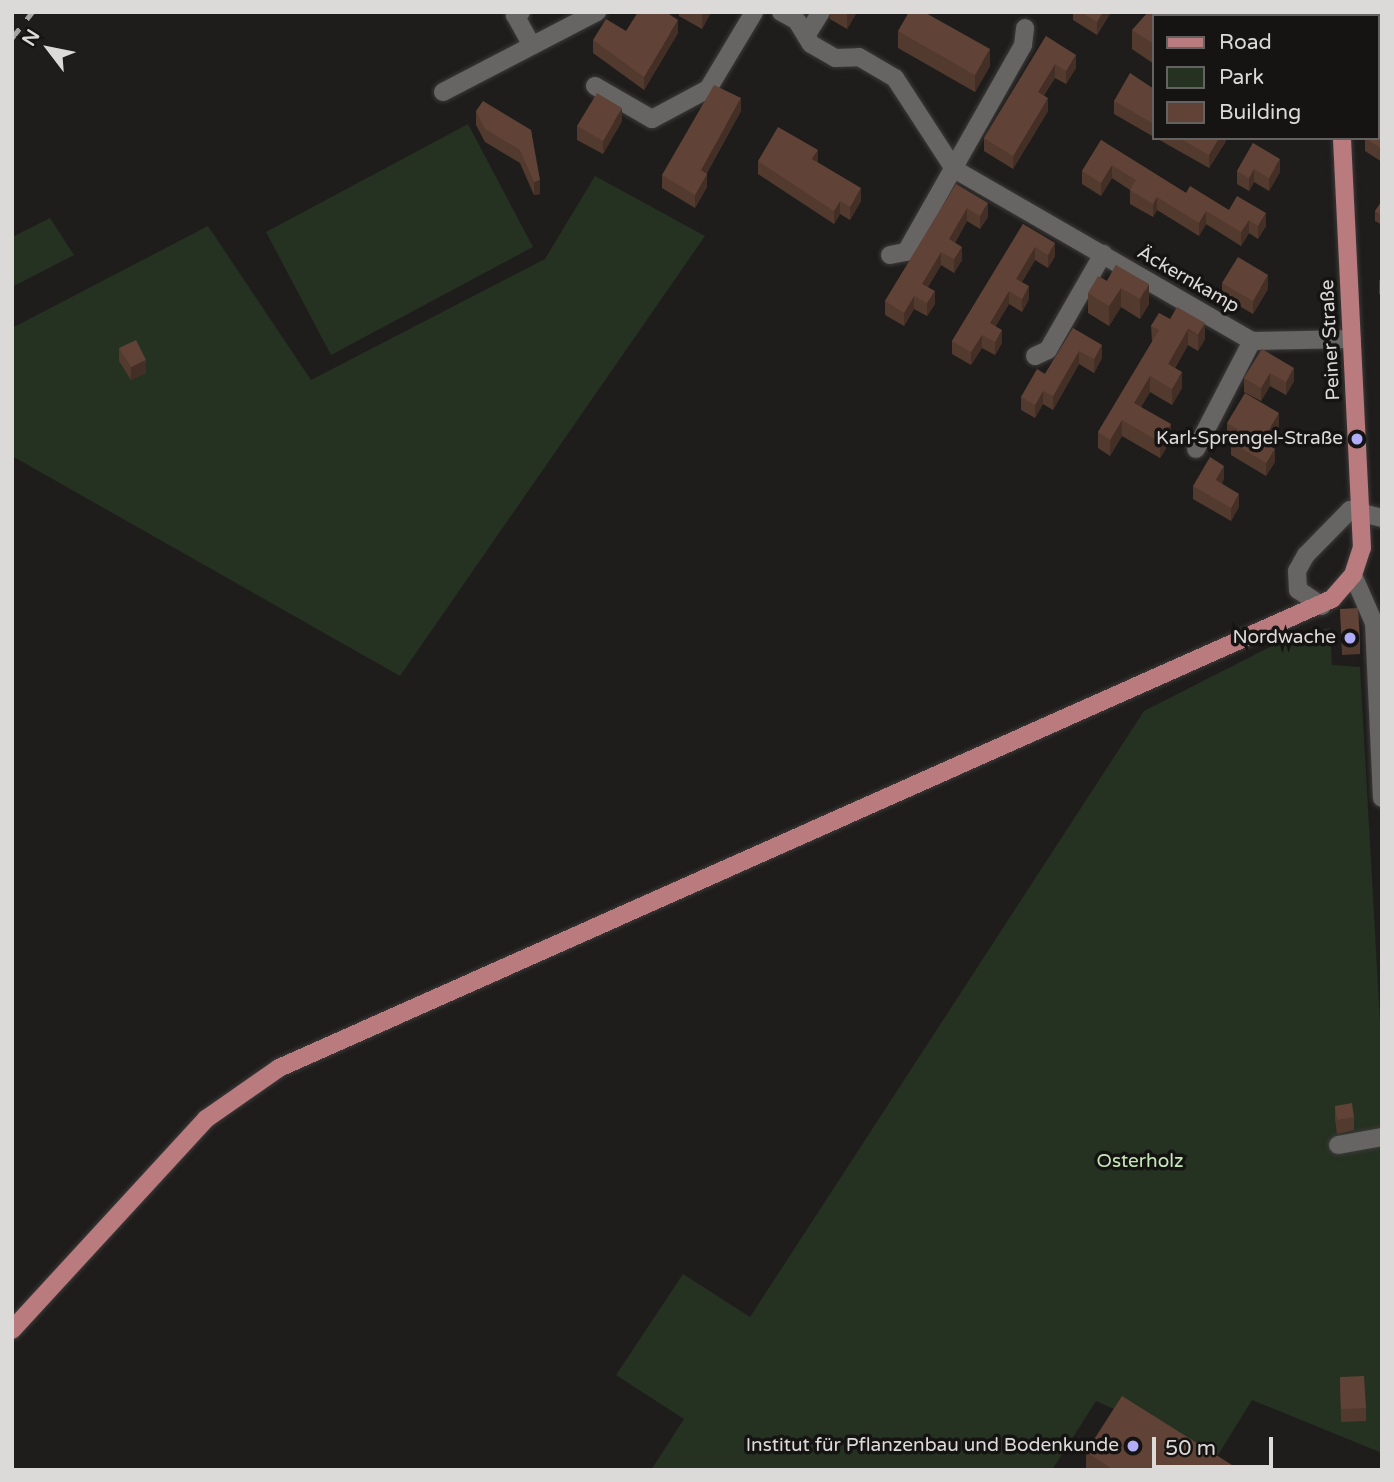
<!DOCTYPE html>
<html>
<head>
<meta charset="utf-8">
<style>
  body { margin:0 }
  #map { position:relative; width:1394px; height:1482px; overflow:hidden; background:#1f1d1c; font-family:"Varela Round",sans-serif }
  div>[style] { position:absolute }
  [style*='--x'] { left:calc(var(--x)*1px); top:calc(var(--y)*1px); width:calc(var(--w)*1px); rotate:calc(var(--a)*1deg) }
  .green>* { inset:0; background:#253121 }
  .roads { filter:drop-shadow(0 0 2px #3c3a39) drop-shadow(0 0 2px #3c3a39) }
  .minor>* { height:18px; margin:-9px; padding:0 9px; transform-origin:9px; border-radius:9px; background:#676563 }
  .major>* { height:18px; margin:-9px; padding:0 9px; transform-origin:9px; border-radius:9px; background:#b97b7e }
  .rail>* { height:5px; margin-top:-2.5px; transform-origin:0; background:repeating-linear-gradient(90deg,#a5a3a2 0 12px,transparent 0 24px) }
  .wall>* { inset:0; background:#533a2e }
  .shaded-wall>* { inset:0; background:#432f26 }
  .building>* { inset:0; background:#604336 }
  .dots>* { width:19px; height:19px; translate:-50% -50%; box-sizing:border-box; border:4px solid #161413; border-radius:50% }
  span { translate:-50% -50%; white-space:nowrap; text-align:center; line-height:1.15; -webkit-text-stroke:7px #161413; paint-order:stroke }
  .street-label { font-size:19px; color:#dcdad9 }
  .poi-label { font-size:19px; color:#dcdad9 }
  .right { translate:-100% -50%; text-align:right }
  .park-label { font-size:19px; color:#c4e8b7 }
  .frame { position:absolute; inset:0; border:14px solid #dcdad9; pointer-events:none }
  .legend { position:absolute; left:1152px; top:14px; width:228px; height:126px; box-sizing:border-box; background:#161413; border:2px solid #656362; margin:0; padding:9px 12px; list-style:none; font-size:21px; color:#dcdad9 }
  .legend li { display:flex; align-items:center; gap:14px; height:35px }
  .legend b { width:35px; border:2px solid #656362 }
  .north { position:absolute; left:14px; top:14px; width:70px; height:70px; -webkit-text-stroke:5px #161413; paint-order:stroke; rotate:302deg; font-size:19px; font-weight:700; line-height:28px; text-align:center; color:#dcdad9 }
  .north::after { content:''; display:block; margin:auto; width:24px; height:32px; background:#dcdad9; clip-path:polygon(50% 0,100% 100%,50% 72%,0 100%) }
  .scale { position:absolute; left:1152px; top:1437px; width:121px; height:32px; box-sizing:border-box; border:4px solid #dcdad9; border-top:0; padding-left:9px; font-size:21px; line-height:24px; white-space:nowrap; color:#dcdad9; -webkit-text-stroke:5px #161413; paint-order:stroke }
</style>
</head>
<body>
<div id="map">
  <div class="green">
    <div style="clip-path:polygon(468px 124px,533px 247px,331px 355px,266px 232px)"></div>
    <div style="clip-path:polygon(595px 176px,705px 236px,400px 676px,12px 456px,12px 328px,208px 226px,311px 380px,545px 259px)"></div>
    <div style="clip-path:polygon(50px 218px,74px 255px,12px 287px,12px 237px)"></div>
    <div style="clip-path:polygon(1330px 628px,1332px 665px,1360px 667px,1382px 1056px,1382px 1453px,1252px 1400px,1218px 1455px,1096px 1401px,1052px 1470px,651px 1470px,684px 1419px,616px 1375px,683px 1274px,750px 1317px,1144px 711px,1290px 637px)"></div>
  </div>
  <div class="roads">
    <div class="minor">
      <div style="--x:521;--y:12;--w:7;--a:153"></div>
      <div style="--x:515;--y:15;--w:35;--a:61"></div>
      <div style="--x:781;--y:12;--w:18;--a:29"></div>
      <div style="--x:797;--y:21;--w:27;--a:59"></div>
      <div style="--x:811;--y:44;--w:28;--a:30"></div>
      <div style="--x:835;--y:58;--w:24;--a:-2"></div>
      <div style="--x:859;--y:57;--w:42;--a:30.3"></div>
      <div style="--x:895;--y:78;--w:108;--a:57"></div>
      <div style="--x:954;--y:169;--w:344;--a:30"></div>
      <div style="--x:1252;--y:341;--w:100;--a:-1.1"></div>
      <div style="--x:806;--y:36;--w:28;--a:-58"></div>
      <div style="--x:595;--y:86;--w:66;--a:30.1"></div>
      <div style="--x:652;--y:119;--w:64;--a:-28.2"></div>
      <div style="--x:708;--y:89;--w:90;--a:-59.1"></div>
      <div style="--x:443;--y:92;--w:174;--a:-27.5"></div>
      <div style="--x:1378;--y:119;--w:4;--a:27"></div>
      <div style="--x:890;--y:255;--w:16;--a:-11"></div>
      <div style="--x:906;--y:252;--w:238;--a:-60.5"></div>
      <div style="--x:1023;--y:45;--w:17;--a:-83"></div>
      <div style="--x:1035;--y:356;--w:14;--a:-25"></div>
      <div style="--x:1048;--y:350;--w:111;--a:-60.2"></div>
      <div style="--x:1196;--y:449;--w:122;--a:-62.6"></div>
      <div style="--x:1353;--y:575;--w:52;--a:66.4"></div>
      <div style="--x:1374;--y:623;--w:175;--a:87.4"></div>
      <div style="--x:1322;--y:606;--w:29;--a:-146"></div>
      <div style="--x:1298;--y:590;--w:19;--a:-93"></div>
      <div style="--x:1297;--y:571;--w:18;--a:-61"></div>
      <div style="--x:1306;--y:555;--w:63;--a:-45.6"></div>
      <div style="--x:1350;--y:510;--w:33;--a:14"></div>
      <div style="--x:1338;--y:1145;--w:45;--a:-10.3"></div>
    </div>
    <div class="major">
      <div style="--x:1335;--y:16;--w:4;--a:-90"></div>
      <div style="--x:12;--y:1330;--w:287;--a:-47.4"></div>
      <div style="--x:206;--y:1119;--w:89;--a:-34.9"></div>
      <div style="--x:279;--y:1068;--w:1153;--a:-24.01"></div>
      <div style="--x:1332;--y:599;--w:32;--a:-49"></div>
      <div style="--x:1353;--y:575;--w:28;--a:-72"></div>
      <div style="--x:1362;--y:548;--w:410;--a:-92.8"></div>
    </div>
  </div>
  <div class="rail">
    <div style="--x:12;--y:38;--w:33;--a:-52"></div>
  </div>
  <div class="wall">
    <div style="clip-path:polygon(679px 12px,711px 12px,702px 29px,679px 16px)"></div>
    <div style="clip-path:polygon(830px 12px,857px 12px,847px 29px,830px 19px)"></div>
    <div style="clip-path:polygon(1073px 12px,1111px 12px,1097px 35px,1073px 20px)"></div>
    <div style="clip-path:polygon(1213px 12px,1310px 12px,1316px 16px,1210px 16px)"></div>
    <div style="clip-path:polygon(1382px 12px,1382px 57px,1378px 55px,1378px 16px)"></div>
    <div style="clip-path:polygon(1154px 16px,1154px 64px,1132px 49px,1132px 30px)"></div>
    <div style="clip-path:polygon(626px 31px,678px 33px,644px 90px,593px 53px,593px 40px)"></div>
    <div style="clip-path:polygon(898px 31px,990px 66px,975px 92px,898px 48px)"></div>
    <div style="clip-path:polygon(1046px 36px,1076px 68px,1066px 84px,1055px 78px,1044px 95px,1048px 111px,1013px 169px,984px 151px,984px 138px)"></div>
    <div style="clip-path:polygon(1154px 89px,1154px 137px,1114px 114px,1114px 101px)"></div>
    <div style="clip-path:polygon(476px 111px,531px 130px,540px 194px,534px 195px,520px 163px,485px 142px,476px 125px)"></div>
    <div style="clip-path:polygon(741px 111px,707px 173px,707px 187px,695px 208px,662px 188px,662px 175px)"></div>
    <div style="clip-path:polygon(622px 121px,603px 154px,577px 140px,577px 126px)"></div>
    <div style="clip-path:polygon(1382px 133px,1382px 162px,1365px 151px,1365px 138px)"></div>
    <div style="clip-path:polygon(1156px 138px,1226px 138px,1226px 141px,1209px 168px)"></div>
    <div style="clip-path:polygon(1101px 140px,1186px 193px,1229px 210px,1266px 226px,1258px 239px,1249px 233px,1241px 246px,1206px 224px,1199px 236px,1157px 210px,1153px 217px,1130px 204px,1130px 190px,1112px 178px,1101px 196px,1082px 184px,1082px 171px)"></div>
    <div style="clip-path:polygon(1253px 143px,1280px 172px,1269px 191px,1254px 182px,1249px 191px,1237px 184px,1237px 171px)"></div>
    <div style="clip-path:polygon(758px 161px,861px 201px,850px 220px,840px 214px,834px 224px,758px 174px)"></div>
    <div style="clip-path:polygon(956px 184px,988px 217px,980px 229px,967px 221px,955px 243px,962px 260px,954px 273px,941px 265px,928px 287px,935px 304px,927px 316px,914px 309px,904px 326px,885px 315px,885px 301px)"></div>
    <div style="clip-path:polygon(1382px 201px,1382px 225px,1375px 221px,1375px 211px)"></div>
    <div style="clip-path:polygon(1023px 224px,1055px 256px,1048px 268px,1035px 260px,1022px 282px,1029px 299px,1022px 312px,1009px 304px,995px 326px,1002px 343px,995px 355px,982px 348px,971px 365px,952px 354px,952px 341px)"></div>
    <div style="clip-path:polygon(1116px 265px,1149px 304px,1140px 319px,1121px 307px,1109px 326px,1088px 313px,1088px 293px,1107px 281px)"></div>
    <div style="clip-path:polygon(1382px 276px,1382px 296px,1379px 294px,1379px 281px)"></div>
    <div style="clip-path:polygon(1222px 283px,1268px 289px,1253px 314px,1222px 296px)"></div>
    <div style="clip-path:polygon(1159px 313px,1205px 339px,1198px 351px,1188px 345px,1175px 368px,1182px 388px,1172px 405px,1150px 392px,1141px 407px,1171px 440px,1160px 458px,1122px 436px,1110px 456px,1098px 448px,1098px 432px,1152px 342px,1151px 326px)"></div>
    <div style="clip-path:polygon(1073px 328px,1102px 358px,1094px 373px,1079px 364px,1053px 410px,1043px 404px,1035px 418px,1021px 410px,1021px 397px,1045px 374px)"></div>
    <div style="clip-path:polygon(119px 348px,146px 373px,131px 380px,119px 361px)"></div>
    <div style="clip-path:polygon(1262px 349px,1294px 381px,1286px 395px,1270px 386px,1261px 401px,1244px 392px,1244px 378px)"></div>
    <div style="clip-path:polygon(1227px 423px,1279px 427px,1268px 445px,1275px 462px,1266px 476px,1231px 455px,1231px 442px,1233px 440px,1227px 436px)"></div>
    <div style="clip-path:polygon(1224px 479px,1222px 483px,1239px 507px,1231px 521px,1193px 499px,1193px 486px)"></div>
    <div style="clip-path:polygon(1340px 609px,1360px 640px,1360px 654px,1342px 655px)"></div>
    <div style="clip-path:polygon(1335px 1106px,1354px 1117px,1354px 1130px,1337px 1134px,1335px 1119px)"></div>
    <div style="clip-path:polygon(1340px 1377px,1366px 1408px,1366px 1421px,1341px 1422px)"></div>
    <div style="clip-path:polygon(1086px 1452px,1232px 1470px,1086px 1470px)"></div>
  </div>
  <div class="shaded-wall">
    <div style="clip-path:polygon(703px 12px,711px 12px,702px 29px,702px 15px)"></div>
    <div style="clip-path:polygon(847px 12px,857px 12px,847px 29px)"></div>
    <div style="clip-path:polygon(1103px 12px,1111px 12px,1097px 35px,1097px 22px)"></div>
    <div style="clip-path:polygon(1179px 12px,1191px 12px,1189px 16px,1177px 16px)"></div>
    <div style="clip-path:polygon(678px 20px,678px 33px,644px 90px,644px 77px)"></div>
    <div style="clip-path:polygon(990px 49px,990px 66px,975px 92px,975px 75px)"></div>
    <div style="clip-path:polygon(1076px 55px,1076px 68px,1066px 84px,1066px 71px)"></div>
    <div style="clip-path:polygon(1055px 64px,1055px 78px,1038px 105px,1038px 92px)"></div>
    <div style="clip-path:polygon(741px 98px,741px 111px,701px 183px,701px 170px)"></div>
    <div style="clip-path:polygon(1048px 98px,1048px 111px,1013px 169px,1013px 156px)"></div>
    <div style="clip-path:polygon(622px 108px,622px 121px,603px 154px,603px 141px)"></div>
    <div style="clip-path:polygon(1219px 138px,1226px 138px,1226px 141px,1209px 168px,1209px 155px)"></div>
    <div style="clip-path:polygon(818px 150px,818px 163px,812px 159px)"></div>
    <div style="clip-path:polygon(1280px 159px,1280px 172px,1269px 191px,1269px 178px)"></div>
    <div style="clip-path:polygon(1112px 165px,1112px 178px,1101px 196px,1101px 183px)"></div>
    <div style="clip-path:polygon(1254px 169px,1254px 182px,1249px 191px,1249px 178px)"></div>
    <div style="clip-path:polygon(707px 174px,707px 187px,695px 208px,695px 195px)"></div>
    <div style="clip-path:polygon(540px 180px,540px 194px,534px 195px,534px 182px)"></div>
    <div style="clip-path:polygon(861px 188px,861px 201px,850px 220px,850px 207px)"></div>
    <div style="clip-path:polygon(1157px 197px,1157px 210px,1153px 217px,1153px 204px)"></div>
    <div style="clip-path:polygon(840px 201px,840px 214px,834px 224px,834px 211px)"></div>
    <div style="clip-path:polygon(988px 203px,988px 217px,980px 229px,980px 216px)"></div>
    <div style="clip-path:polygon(967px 208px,967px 221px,949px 253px,949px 239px)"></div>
    <div style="clip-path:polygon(1206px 211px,1206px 224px,1199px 236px,1199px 223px)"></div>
    <div style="clip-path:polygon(1266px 213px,1266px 226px,1258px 239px,1258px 226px)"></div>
    <div style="clip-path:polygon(1249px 220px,1249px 233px,1241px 246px,1241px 232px)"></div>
    <div style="clip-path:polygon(1055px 243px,1055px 256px,1048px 268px,1048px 255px)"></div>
    <div style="clip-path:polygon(962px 247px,962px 260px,954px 273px,954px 259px)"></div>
    <div style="clip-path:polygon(1035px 247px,1035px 260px,1016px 292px,1016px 279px)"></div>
    <div style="clip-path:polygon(941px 252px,941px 265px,922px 297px,922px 284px)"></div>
    <div style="clip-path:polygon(1268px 275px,1268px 289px,1253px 314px,1253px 301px)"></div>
    <div style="clip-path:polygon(1149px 284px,1149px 304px,1140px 319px,1140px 299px)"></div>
    <div style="clip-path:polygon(1029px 286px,1029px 299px,1022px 312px,1022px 299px)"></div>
    <div style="clip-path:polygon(1121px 288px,1121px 307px,1109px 326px,1109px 306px)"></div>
    <div style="clip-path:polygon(935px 291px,935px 304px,927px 316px,927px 303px)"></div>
    <div style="clip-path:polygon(1009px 291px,1009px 304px,990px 336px,990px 323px)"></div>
    <div style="clip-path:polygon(914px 296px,914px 309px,904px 326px,904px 313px)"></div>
    <div style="clip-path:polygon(1205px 323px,1205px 339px,1198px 351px,1198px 335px)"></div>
    <div style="clip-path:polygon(1188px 329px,1188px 345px,1168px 379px,1168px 364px)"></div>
    <div style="clip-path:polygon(1002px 330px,1002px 343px,995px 355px,995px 342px)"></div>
    <div style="clip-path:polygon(982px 335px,982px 348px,971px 365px,971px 352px)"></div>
    <div style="clip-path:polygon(1102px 345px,1102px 358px,1094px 373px,1094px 359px)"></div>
    <div style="clip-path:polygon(1079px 351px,1079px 364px,1053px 410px,1053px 396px)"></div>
    <div style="clip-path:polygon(146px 360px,146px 373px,131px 380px,131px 367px)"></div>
    <div style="clip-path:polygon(1294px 368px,1294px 381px,1286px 395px,1286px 382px)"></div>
    <div style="clip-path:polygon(1182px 372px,1182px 388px,1172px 405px,1172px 389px)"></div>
    <div style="clip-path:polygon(1270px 373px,1270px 386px,1261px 401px,1261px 388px)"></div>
    <div style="clip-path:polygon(1150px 376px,1150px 392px,1134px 418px,1134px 403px)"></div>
    <div style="clip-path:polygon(1043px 391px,1043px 404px,1035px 418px,1035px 405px)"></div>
    <div style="clip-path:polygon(1279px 413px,1279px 427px,1262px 455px,1262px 442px)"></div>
    <div style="clip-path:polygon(1122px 420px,1122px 436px,1110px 456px,1110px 440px)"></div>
    <div style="clip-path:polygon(1171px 424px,1171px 440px,1160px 458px,1160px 442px)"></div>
    <div style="clip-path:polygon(1275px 449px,1275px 462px,1266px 476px,1266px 463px)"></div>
    <div style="clip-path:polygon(1224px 466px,1224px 479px,1216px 493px,1216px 480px)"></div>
    <div style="clip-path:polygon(1239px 494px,1239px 507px,1231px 521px,1231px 508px)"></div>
  </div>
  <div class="building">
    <div style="clip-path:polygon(638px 12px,666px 12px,678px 20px,644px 77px,593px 40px,606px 19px,626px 31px)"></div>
    <div style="clip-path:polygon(909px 12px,924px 12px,990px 49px,975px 75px,898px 31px)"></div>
    <div style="clip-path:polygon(1081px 12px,1103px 12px,1097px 22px)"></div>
    <div style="clip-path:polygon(1148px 12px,1179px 12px,1177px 16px,1154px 16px,1154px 44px,1132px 30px)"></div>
    <div style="clip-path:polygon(1213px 12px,1250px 12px,1248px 16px,1210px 16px)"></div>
    <div style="clip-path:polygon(1263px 12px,1310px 12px,1316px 16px,1268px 16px)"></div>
    <div style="clip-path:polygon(1365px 12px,1379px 12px,1378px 16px,1362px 16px)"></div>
    <div style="clip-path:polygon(1378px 16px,1382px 18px,1382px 44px,1378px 42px)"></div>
    <div style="clip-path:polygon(1046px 36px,1076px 55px,1066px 71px,1055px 64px,1038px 92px,1048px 98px,1013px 156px,984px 138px)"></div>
    <div style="clip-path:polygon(1130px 73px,1154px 89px,1154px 124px,1114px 101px)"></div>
    <div style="clip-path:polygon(714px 85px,741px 98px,701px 170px,707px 174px,695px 195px,662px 175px)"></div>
    <div style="clip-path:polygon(597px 93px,622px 108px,603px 141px,577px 126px)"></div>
    <div style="clip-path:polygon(483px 101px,531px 130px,540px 180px,534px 182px,520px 150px,485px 129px,476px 111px)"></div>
    <div style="clip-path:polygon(778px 127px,818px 150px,812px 159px,861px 188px,850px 207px,840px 201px,834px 211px,758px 161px)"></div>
    <div style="clip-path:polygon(1378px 130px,1382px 133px,1382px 149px,1365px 138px,1378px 138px)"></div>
    <div style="clip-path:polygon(1179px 138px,1219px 138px,1209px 155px)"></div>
    <div style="clip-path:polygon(1101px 140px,1186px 193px,1190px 186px,1229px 210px,1237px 196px,1266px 213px,1258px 226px,1249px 220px,1241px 232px,1206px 211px,1199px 223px,1157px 197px,1153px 204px,1130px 190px,1136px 180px,1112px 165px,1101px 183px,1082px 171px)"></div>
    <div style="clip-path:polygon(1253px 143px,1280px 159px,1269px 178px,1254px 169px,1249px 178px,1237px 171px)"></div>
    <div style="clip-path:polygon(956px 184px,988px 203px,980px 216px,967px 208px,949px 239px,962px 247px,954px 259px,941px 252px,922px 284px,935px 291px,927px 303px,914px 296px,904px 313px,885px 301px)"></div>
    <div style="clip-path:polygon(1382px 201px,1382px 215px,1375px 211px)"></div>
    <div style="clip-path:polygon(1023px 224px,1055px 243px,1048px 255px,1035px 247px,1016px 279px,1029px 286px,1022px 299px,1009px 291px,990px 323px,1002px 330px,995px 342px,982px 335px,971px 352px,952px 341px)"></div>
    <div style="clip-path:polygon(1238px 257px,1268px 275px,1253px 301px,1222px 283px)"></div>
    <div style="clip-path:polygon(1116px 265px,1149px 284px,1140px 299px,1121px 288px,1109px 306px,1088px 293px,1098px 276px,1107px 281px)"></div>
    <div style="clip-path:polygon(1177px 307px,1205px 323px,1198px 335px,1188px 329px,1168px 364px,1182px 372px,1172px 389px,1150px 376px,1134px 403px,1171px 424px,1160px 442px,1122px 420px,1110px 440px,1098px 432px,1159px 330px,1151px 326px,1159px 313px,1170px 319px)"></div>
    <div style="clip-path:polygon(1073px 328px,1102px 345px,1094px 359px,1079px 351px,1053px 396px,1043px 391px,1035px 405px,1021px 397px,1037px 369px,1045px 374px)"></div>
    <div style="clip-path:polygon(136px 340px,146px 360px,131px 367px,119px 348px)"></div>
    <div style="clip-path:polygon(1262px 349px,1294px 368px,1286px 382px,1270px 373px,1261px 388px,1244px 378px)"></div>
    <div style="clip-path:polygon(1245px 393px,1279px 413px,1262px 442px,1275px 449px,1266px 463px,1231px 442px,1239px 430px,1227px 423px)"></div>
    <div style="clip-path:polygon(1210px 457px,1224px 466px,1216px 480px,1239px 494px,1231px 508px,1193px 486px)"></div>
    <div style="clip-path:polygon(1358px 608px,1360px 640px,1342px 642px,1340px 609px)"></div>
    <div style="clip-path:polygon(1352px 1103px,1354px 1117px,1337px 1120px,1335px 1106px)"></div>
    <div style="clip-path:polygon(1364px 1376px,1366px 1408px,1341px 1409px,1340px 1377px)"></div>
    <div style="clip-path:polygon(1122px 1396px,1232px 1465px,1230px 1470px,1114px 1470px,1086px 1452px)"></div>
  </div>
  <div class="dots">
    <div style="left:1357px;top:439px;background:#b1adfa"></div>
    <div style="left:1350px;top:638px;background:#b1adfa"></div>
    <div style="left:1133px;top:1446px;background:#b1adfa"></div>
  </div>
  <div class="street-label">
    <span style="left:1188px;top:280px;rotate:30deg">Äckernkamp</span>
    <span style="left:1331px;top:340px;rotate:-93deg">Peiner Straße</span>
  </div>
  <div class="poi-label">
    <span class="right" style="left:1343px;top:439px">Karl-Sprengel-Straße</span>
    <span class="right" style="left:1336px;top:638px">Nordwache</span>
    <span class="right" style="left:1119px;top:1446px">Institut für Pflanzenbau und Bodenkunde</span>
  </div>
  <div class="park-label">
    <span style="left:1140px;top:1162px">Osterholz</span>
  </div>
  <div class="frame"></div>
  <ul class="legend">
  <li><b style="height:9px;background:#b97b7e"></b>Road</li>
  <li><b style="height:19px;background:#253121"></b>Park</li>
  <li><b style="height:19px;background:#604336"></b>Building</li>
  </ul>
  <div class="north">N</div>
  <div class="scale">50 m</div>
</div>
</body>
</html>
